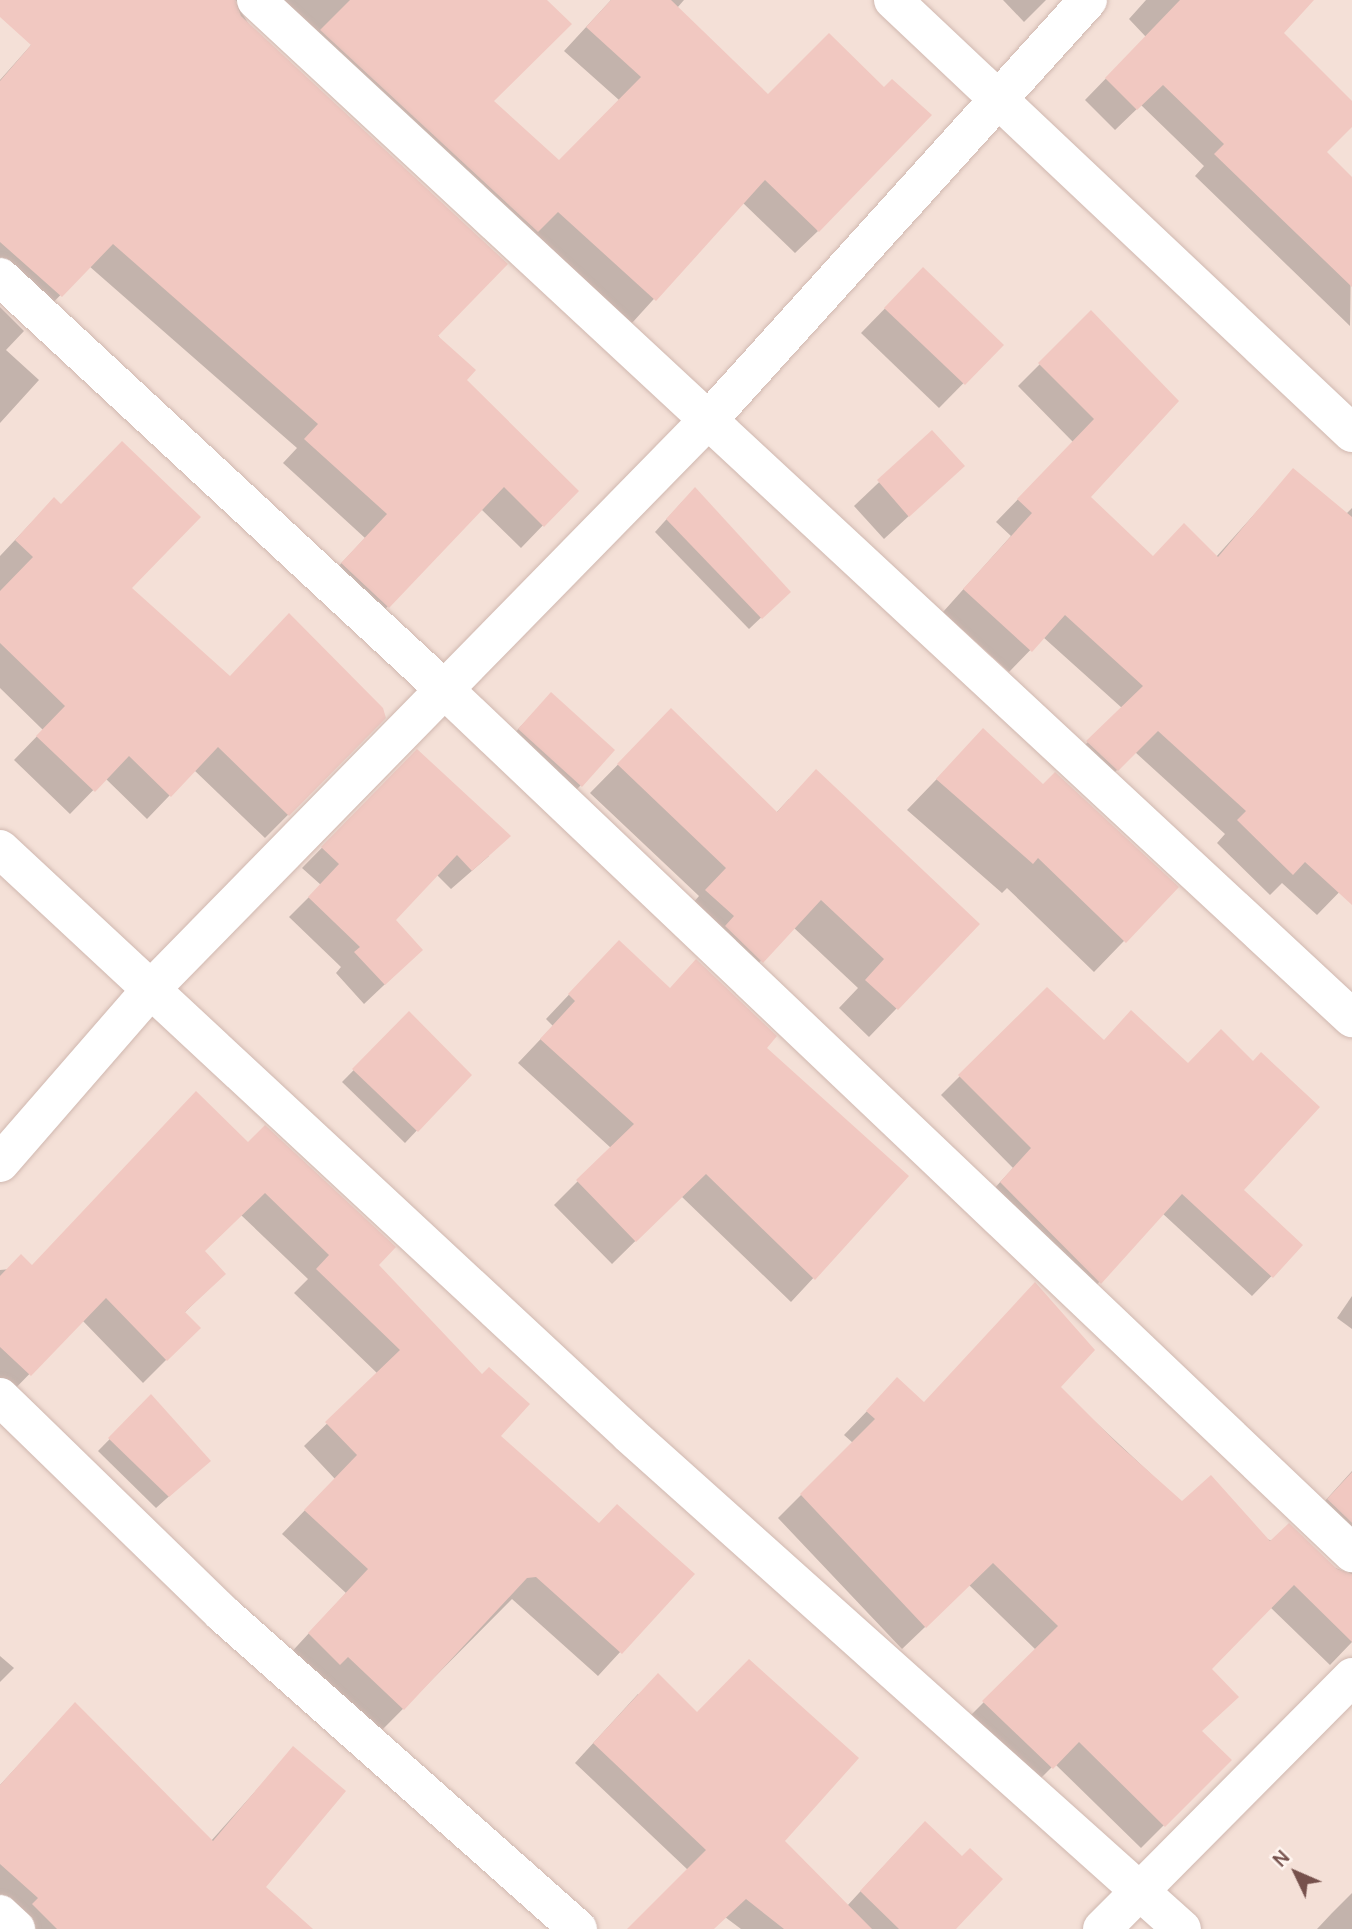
<!DOCTYPE html>
<html>
<head>
<meta charset="utf-8">
<style>
  body { margin:0 }
  #map { position:relative; width:1352px; height:1929px; overflow:hidden; background:#fcf0e8; font-family:Manrope,sans-serif }
  div>[style] { position:absolute }
  [style*='--x'] { left:calc(var(--x)*1px); top:calc(var(--y)*1px); width:calc(var(--w)*1px); rotate:calc(var(--a)*1deg) }
  .residential>* { inset:0; background:#f4e0d7 }
  .shadow>* { inset:0; background:#0003 }
  .building>* { inset:0; background:#f1c8c1 }
  .roads { filter:drop-shadow(0 0 2px #d0b8b0) drop-shadow(0 0 2px #d0b8b0) }
  .street>* { height:38px; margin:-19px; padding:0 19px; transform-origin:19px; border-radius:19px; background:#fff }
  span { translate:-50% -50%; white-space:nowrap; text-align:center; line-height:1.15; -webkit-text-stroke:5px #fff5ef; paint-order:stroke }
  .north { position:absolute; left:1261px; top:1838px; width:70px; height:70px; -webkit-text-stroke:5px #fff5ef; paint-order:stroke; rotate:314deg; font-size:19px; font-weight:700; line-height:28px; text-align:center; color:#76514c }
  .north::after { content:''; display:block; margin:auto; width:24px; height:32px; background:#76514c; clip-path:polygon(50% 0,100% 100%,50% 72%,0 100%) }
</style>
</head>
<body>
<div id="map">
  <div class="residential">
    <div style="clip-path:polygon(0 0,1352px 0,1352px 1929px,0 1929px)"></div>
  </div>
  <div class="shadow">
    <div style="clip-path:polygon(71px 0,234px 0,465px 380px,576px 491px,521px 548px,481px 509px,365px 630px,319px 587px,365px 538px,283px 463px,297px 448px,89px 266px,34px 322px,0 291px,0 80px)"></div>
    <div style="clip-path:polygon(235px 0,542px 0,492px 101px,559px 162px,619px 100px,564px 51px,611px 0,684px 0,677px 8px,818px 231px,795px 253px,742px 202px,632px 323px,534px 234px)"></div>
    <div style="clip-path:polygon(1003px 0,1046px 0,1024px 22px)"></div>
    <div style="clip-path:polygon(1146px 0,1312px 0,1282px 33px,1352px 104px,1352px 125px,1324px 152px,1352px 179px,1350px 326px,1195px 176px,1204px 166px,1141px 105px,1115px 130px,1085px 100px,1146px 37px,1129px 19px)"></div>
    <div style="clip-path:polygon(899px 294px,1001px 345px,939px 408px,861px 333px)"></div>
    <div style="clip-path:polygon(0 307px,24px 331px,6px 350px,39px 380px,0 423px)"></div>
    <div style="clip-path:polygon(1091px 313px,1177px 401px,1088px 497px,1153px 558px,1216px 557px,1294px 470px,1346px 514px,1352px 508px,1352px 879px,1317px 915px,1282px 883px,1270px 895px,1217px 843px,1225px 834px,1135px 752px,1095px 792px,1066px 764px,1122px 708px,1043px 637px,1009px 672px,943px 612px,1011px 536px,996px 522px,1073px 442px,1018px 386px)"></div>
    <div style="clip-path:polygon(932px 432px,938px 489px,884px 539px,854px 506px)"></div>
    <div style="clip-path:polygon(683px 501px,788px 592px,749px 629px,655px 532px)"></div>
    <div style="clip-path:polygon(31px 523px,130px 588px,229px 678px,384px 718px,265px 838px,194px 770px,147px 819px,105px 778px,70px 814px,14px 760px,43px 730px,0 688px,0 556px)"></div>
    <div style="clip-path:polygon(551px 694px,581px 785px,557px 809px,495px 754px)"></div>
    <div style="clip-path:polygon(983px 731px,1043px 786px,1176px 887px,1094px 972px,1007px 888px,1002px 893px,907px 810px)"></div>
    <div style="clip-path:polygon(643px 739px,776px 813px,789px 799px,978px 924px,869px 1037px,839px 1008px,858px 988px,793px 927px,734px 989px,679px 919px,699px 896px,590px 793px)"></div>
    <div style="clip-path:polygon(417px 751px,489px 856px,451px 889px,436px 874px,393px 920px,401px 969px,364px 1004px,336px 973px,341px 967px,289px 917px,321px 885px,302px 868px)"></div>
    <div style="clip-path:polygon(596px 966px,669px 989px,764px 1048px,907px 1177px,791px 1302px,681px 1196px,612px 1264px,554px 1205px,611px 1148px,518px 1063px,553px 1026px,546px 1019px)"></div>
    <div style="clip-path:polygon(1047px 989px,1103px 1041px,1188px 1065px,1241px 1190px,1301px 1246px,1252px 1296px,1162px 1213px,1081px 1302px,982px 1202px,1013px 1168px,941px 1095px)"></div>
    <div style="clip-path:polygon(409px 1014px,469px 1075px,405px 1143px,342px 1082px)"></div>
    <div style="clip-path:polygon(173px 1117px,376px 1265px,499px 1436px,598px 1525px,692px 1574px,598px 1676px,512px 1599px,380px 1732px,286px 1658px,346px 1593px,282px 1534px,335px 1479px,304px 1446px,378px 1374px,294px 1293px,308px 1279px,241px 1215px,203px 1252px,224px 1274px,184px 1313px,198px 1328px,143px 1383px,82px 1320px,6px 1398px,0 1392px,0 1270px,32px 1267px)"></div>
    <div style="clip-path:polygon(1352px 1296px,1352px 1329px,1337px 1318px)"></div>
    <div style="clip-path:polygon(897px 1380px,923px 1404px,1058px 1387px,1182px 1503px,1350px 1574px,1305px 1523px,1352px 1471px,1352px 1642px,1330px 1665px,1270px 1607px,1209px 1669px,1201px 1732px,1229px 1760px,1141px 1848px,1055px 1764px,1028px 1791px,961px 1725px,1036px 1650px,969px 1585px,902px 1649px,778px 1518px,853px 1443px,844px 1435px)"></div>
    <div style="clip-path:polygon(151px 1397px,196px 1472px,156px 1508px,98px 1451px)"></div>
    <div style="clip-path:polygon(0 1656px,14px 1668px,0 1682px)"></div>
    <div style="clip-path:polygon(638px 1694px,847px 1906px,906px 1842px,962px 1858px,953px 1929px,741px 1929px,725px 1917px,712px 1929px,631px 1929px,688px 1870px,575px 1763px)"></div>
    <div style="clip-path:polygon(75px 1704px,211px 1841px,293px 1749px,263px 1887px,310px 1929px,9px 1929px,0 1920px,0 1785px)"></div>
    <div style="clip-path:polygon(1352px 1893px,1352px 1929px,1317px 1929px,1332px 1913px)"></div>
  </div>
  <div class="building">
    <div style="clip-path:polygon(0 0,235px 0,241px 16px,508px 264px,438px 336px,476px 370px,467px 380px,579px 491px,544px 527px,504px 487px,389px 608px,341px 563px,387px 514px,304px 439px,318px 424px,113px 244px,62px 297px,0 242px,0 81px,31px 45px,0 17px)"></div>
    <div style="clip-path:polygon(350px 0,547px 0,572px 24px,494px 101px,559px 160px,641px 77px,586px 27px,611px 0,671px 0,768px 94px,829px 33px,884px 87px,892px 79px,932px 115px,819px 232px,765px 180px,656px 301px,558px 212px,538px 232px,320px 30px)"></div>
    <div style="clip-path:polygon(1180px 0,1314px 0,1284px 33px,1352px 101px,1352px 127px,1327px 152px,1352px 177px,1352px 287px,1214px 154px,1224px 144px,1163px 85px,1137px 110px,1105px 78px)"></div>
    <div style="clip-path:polygon(923px 267px,1004px 345px,965px 385px,884px 308px)"></div>
    <div style="clip-path:polygon(1091px 310px,1179px 401px,1091px 497px,1153px 556px,1184px 523px,1218px 557px,1293px 468px,1352px 517px,1352px 905px,1305px 862px,1293px 875px,1237px 820px,1246px 811px,1158px 731px,1118px 771px,1086px 741px,1143px 686px,1065px 615px,1032px 652px,963px 589px,1032px 513px,1017px 499px,1094px 419px,1038px 363px)"></div>
    <div style="clip-path:polygon(932px 430px,965px 466px,909px 517px,877px 480px)"></div>
    <div style="clip-path:polygon(122px 441px,201px 517px,132px 588px,230px 676px,289px 613px,383px 708px,386px 718px,289px 816px,218px 747px,171px 797px,129px 756px,95px 792px,36px 736px,65px 706px,0 643px,0 591px,33px 557px,15px 540px,54px 497px,61px 504px)"></div>
    <div style="clip-path:polygon(695px 487px,791px 592px,762px 619px,666px 519px)"></div>
    <div style="clip-path:polygon(551px 692px,615px 750px,582px 787px,518px 729px)"></div>
    <div style="clip-path:polygon(671px 708px,777px 812px,816px 769px,980px 924px,898px 1010px,865px 980px,884px 959px,821px 900px,763px 963px,725px 926px,734px 916px,705px 890px,726px 868px,617px 764px)"></div>
    <div style="clip-path:polygon(983px 728px,1043px 784px,1055px 772px,1179px 887px,1126px 943px,1038px 858px,1033px 864px,936px 779px)"></div>
    <div style="clip-path:polygon(417px 749px,511px 836px,472px 871px,457px 855px,396px 920px,423px 950px,385px 985px,354px 952px,360px 947px,308px 897px,339px 864px,321px 847px)"></div>
    <div style="clip-path:polygon(619px 940px,670px 988px,696px 959px,777px 1036px,767px 1048px,909px 1176px,815px 1280px,706px 1174px,636px 1242px,576px 1180px,634px 1124px,540px 1039px,575px 1001px,568px 994px)"></div>
    <div style="clip-path:polygon(1047px 987px,1104px 1040px,1131px 1010px,1188px 1063px,1221px 1029px,1253px 1061px,1261px 1052px,1320px 1107px,1244px 1190px,1303px 1245px,1273px 1278px,1182px 1194px,1101px 1284px,1000px 1182px,1031px 1148px,958px 1075px)"></div>
    <div style="clip-path:polygon(409px 1011px,472px 1075px,418px 1132px,352px 1069px)"></div>
    <div style="clip-path:polygon(196px 1091px,248px 1142px,265px 1125px,396px 1247px,379px 1265px,482px 1374px,489px 1367px,530px 1404px,501px 1436px,599px 1523px,617px 1504px,695px 1574px,622px 1654px,536px 1577px,527px 1578px,404px 1710px,348px 1657px,340px 1665px,308px 1633px,368px 1569px,304px 1510px,357px 1455px,325px 1422px,400px 1350px,316px 1269px,329px 1255px,265px 1193px,205px 1251px,226px 1274px,185px 1312px,201px 1328px,167px 1361px,106px 1298px,31px 1376px,0 1347px,0 1276px,21px 1254px,32px 1265px)"></div>
    <div style="clip-path:polygon(1035px 1282px,1095px 1350px,1061px 1387px,1118px 1444px,1182px 1501px,1211px 1475px,1270px 1541px,1289px 1523px,1337px 1569px,1352px 1574px,1352px 1642px,1294px 1585px,1212px 1669px,1239px 1697px,1202px 1731px,1232px 1760px,1165px 1827px,1079px 1742px,1053px 1769px,982px 1701px,1058px 1626px,993px 1563px,926px 1628px,800px 1494px,875px 1419px,866px 1411px,897px 1377px,924px 1402px)"></div>
    <div style="clip-path:polygon(151px 1394px,211px 1461px,169px 1497px,108px 1438px)"></div>
    <div style="clip-path:polygon(1352px 1472px,1352px 1523px,1327px 1499px)"></div>
    <div style="clip-path:polygon(749px 1659px,859px 1758px,785px 1841px,872px 1929px,784px 1929px,746px 1899px,714px 1929px,627px 1929px,706px 1850px,593px 1743px,658px 1673px,697px 1712px)"></div>
    <div style="clip-path:polygon(75px 1702px,213px 1841px,293px 1746px,346px 1791px,266px 1887px,313px 1929px,57px 1929px,32px 1904px,38px 1898px,0 1864px,0 1785px)"></div>
    <div style="clip-path:polygon(925px 1821px,962px 1856px,970px 1848px,1003px 1879px,956px 1929px,899px 1929px,860px 1891px)"></div>
  </div>
  <div class="roads">
    <div class="street">
      <div style="--x:256;--y:0;--w:1496;--a:42.89"></div>
      <div style="--x:893;--y:0;--w:631;--a:43.33"></div>
      <div style="--x:0;--y:277;--w:609;--a:42.87"></div>
      <div style="--x:446;--y:691;--w:1251;--a:43.57"></div>
      <div style="--x:0;--y:849;--w:859;--a:42.92"></div>
      <div style="--x:629;--y:1434;--w:742;--a:41.83"></div>
      <div style="--x:0;--y:1163;--w:232;--a:-49"></div>
      <div style="--x:152;--y:988;--w:799;--a:-45.61"></div>
      <div style="--x:711;--y:417;--w:562;--a:-47.88"></div>
      <div style="--x:0;--y:1397;--w:310;--a:44.2"></div>
      <div style="--x:222;--y:1613;--w:476;--a:41.6"></div>
      <div style="--x:0;--y:1914;--w:22;--a:43"></div>
      <div style="--x:1102;--y:1929;--w:355;--a:-45.2"></div>
    </div>
  </div>
  <div class="north">N</div>
</div>
</body>
</html>
